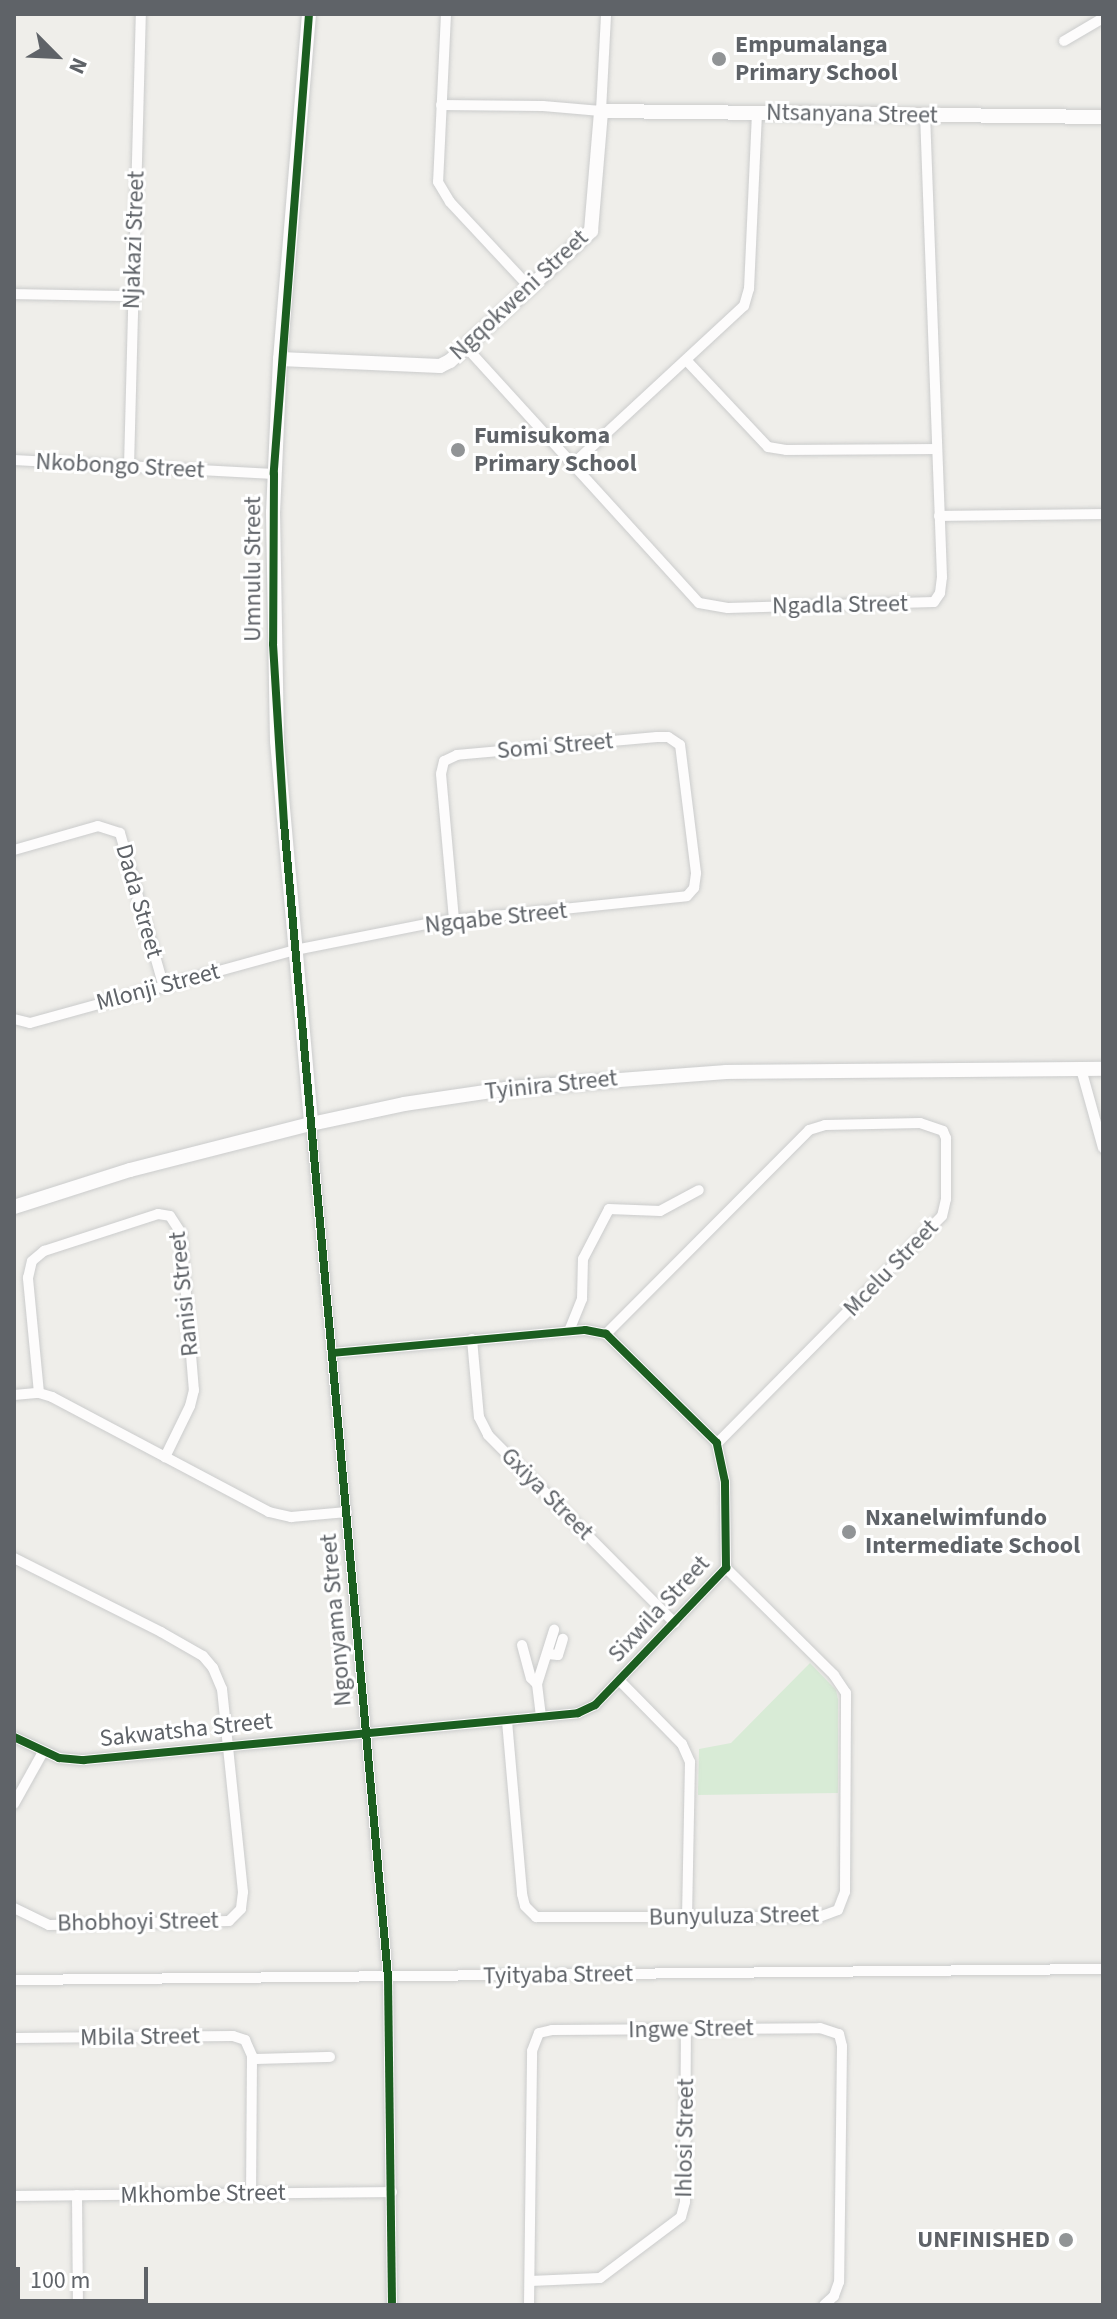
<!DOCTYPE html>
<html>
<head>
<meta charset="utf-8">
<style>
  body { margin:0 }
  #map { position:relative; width:1117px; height:2319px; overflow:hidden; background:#efeeea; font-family:"Source Sans 3",sans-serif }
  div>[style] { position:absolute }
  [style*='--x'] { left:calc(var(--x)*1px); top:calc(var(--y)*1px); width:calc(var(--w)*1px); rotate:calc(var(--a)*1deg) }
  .green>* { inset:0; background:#d8ebd6 }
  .roads { filter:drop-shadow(0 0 2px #cbcccc) drop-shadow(0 0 2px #cbcccc) }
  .street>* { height:10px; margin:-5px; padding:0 5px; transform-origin:5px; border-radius:5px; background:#fdfcfc }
  .secondary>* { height:14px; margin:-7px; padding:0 7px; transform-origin:7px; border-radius:7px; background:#fdfcfc }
  .cycleway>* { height:8px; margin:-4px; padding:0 4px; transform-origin:4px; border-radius:4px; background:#1b5e20 }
  .dots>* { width:22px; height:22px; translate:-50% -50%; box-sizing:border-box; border:4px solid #fff; border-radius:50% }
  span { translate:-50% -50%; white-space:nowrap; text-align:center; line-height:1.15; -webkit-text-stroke:6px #fff; paint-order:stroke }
  .poi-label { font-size:24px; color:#5f6368; font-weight:700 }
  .left { translate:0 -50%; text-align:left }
  .right { translate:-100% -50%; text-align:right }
  .street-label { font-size:24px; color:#5f6368 }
  .frame { position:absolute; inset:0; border:16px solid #5f6368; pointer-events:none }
  .north { position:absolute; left:16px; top:16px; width:80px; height:80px; -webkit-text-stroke:6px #fff; paint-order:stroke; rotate:114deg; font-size:22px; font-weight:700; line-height:32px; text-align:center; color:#5f6368 }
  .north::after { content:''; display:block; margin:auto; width:28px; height:36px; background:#5f6368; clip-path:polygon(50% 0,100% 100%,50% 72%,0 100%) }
  .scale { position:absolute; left:16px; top:2267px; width:132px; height:36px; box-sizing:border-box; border:4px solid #5f6368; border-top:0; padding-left:10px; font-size:24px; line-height:28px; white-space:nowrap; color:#5f6368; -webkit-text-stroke:6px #fff; paint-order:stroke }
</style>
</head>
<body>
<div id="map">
  <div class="green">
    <div style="clip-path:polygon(810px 1663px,836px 1690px,838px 1699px,838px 1793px,698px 1795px,699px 1749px,731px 1743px)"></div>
  </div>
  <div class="roads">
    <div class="street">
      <div style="--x:446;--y:14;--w:168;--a:92.7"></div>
      <div style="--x:438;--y:182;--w:23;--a:59"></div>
      <div style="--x:450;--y:202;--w:119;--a:47"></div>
      <div style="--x:1064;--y:41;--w:45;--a:-30.5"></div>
      <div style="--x:441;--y:105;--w:102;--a:0.6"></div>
      <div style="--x:543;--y:106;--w:58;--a:4.9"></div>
      <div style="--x:601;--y:111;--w:97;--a:-87"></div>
      <div style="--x:14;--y:294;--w:118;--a:1"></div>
      <div style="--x:466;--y:347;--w:346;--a:47.7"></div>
      <div style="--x:699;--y:603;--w:29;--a:10"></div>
      <div style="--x:728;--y:608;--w:206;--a:-1.7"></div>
      <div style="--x:934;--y:602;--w:11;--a:-56"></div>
      <div style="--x:940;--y:593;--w:16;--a:-83"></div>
      <div style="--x:942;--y:577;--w:462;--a:-92.1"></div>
      <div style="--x:687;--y:361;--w:118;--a:46.7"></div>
      <div style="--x:768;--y:447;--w:18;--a:9"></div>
      <div style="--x:786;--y:450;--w:149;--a:-0.4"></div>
      <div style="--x:14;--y:460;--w:260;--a:3.1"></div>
      <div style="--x:572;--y:465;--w:234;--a:-42.8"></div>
      <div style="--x:744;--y:306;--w:18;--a:-74"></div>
      <div style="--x:749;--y:289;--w:176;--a:-87.4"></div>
      <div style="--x:129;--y:466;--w:452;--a:-88.5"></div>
      <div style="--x:939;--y:516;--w:164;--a:-0.7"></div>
      <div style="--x:14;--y:850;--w:87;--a:-15.9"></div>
      <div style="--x:98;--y:826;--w:23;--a:18"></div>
      <div style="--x:120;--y:833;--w:157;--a:74.1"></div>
      <div style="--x:14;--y:1019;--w:16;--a:14"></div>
      <div style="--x:30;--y:1023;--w:275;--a:-15.4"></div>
      <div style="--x:295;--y:950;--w:145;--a:-11.2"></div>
      <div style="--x:437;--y:922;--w:251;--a:-5.9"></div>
      <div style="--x:687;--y:896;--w:11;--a:-49"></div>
      <div style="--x:694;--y:888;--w:15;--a:-82"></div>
      <div style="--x:696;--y:873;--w:129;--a:-97.1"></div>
      <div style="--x:680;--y:745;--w:14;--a:-146"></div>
      <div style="--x:668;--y:737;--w:11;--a:180"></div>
      <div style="--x:657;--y:737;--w:201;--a:174.9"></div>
      <div style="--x:457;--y:755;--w:14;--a:155"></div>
      <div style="--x:444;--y:761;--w:13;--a:103"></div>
      <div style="--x:441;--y:774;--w:146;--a:84.9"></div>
      <div style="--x:1081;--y:1069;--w:82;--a:74.4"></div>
      <div style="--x:311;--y:1124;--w:856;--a:84.84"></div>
      <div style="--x:388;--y:1977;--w:328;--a:89.3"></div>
      <div style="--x:569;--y:1331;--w:35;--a:-68"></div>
      <div style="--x:582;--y:1299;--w:40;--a:-88.6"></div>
      <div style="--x:583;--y:1259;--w:56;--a:-62.5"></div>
      <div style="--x:609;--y:1209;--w:51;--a:2.2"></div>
      <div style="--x:660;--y:1211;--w:44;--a:-28.3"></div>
      <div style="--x:606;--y:1334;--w:288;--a:-45.1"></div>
      <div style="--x:809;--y:1130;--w:17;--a:-17"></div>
      <div style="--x:825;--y:1125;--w:95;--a:-1.2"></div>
      <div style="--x:920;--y:1123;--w:24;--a:19"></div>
      <div style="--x:943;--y:1131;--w:8;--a:67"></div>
      <div style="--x:946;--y:1138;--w:61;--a:90"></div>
      <div style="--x:946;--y:1199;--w:17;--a:103"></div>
      <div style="--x:942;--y:1216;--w:320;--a:134.7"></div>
      <div style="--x:472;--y:1339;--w:78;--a:84.9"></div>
      <div style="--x:479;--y:1417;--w:20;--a:63"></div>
      <div style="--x:488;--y:1435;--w:265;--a:45.2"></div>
      <div style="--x:39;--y:1393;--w:116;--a:-95.5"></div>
      <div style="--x:28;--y:1278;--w:17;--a:-77"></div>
      <div style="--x:32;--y:1261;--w:16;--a:-40"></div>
      <div style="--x:44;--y:1251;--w:120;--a:-18"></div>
      <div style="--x:158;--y:1214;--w:12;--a:9"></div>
      <div style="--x:170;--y:1216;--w:20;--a:57"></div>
      <div style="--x:181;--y:1233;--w:158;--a:85.3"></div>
      <div style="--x:194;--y:1390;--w:16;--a:104"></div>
      <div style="--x:190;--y:1406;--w:57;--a:116.1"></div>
      <div style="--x:14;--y:1395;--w:25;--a:-5"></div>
      <div style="--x:39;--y:1393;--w:14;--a:17"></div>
      <div style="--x:52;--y:1397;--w:246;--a:27.9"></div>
      <div style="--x:269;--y:1512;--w:23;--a:13"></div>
      <div style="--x:291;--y:1517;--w:56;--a:-5.1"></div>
      <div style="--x:14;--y:1558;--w:165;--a:26.7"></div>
      <div style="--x:161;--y:1632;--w:48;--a:29.7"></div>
      <div style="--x:203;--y:1656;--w:16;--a:50"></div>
      <div style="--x:213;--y:1668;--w:23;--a:67"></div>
      <div style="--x:222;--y:1689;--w:204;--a:84.1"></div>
      <div style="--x:243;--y:1892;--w:17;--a:97"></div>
      <div style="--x:241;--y:1909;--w:17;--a:135"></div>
      <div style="--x:229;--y:1921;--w:180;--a:178.7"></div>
      <div style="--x:49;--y:1925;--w:39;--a:-154"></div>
      <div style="--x:522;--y:1645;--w:34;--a:75"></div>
      <div style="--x:531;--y:1678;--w:8;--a:45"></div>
      <div style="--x:537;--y:1684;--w:33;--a:83"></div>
      <div style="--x:548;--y:1654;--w:10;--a:6"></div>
      <div style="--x:558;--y:1655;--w:17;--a:-73"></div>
      <div style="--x:619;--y:1680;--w:90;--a:45.5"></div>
      <div style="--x:682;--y:1744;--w:20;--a:66"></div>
      <div style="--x:690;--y:1762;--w:154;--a:91.1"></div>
      <div style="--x:537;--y:1684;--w:57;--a:-72.5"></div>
      <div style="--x:507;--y:1721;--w:174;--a:85"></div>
      <div style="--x:522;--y:1894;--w:12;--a:76"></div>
      <div style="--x:525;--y:1906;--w:16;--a:45"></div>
      <div style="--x:536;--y:1917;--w:283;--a:0"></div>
      <div style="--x:819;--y:1917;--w:20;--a:-20"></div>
      <div style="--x:838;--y:1910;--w:19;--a:-69"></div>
      <div style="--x:845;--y:1892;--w:199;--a:-89.7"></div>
      <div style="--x:846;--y:1693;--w:22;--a:-124"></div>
      <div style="--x:834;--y:1675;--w:152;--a:-135.3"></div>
      <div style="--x:14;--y:1737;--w:50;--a:25"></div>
      <div style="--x:59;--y:1758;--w:25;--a:5"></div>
      <div style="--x:84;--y:1760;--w:496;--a:-5.4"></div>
      <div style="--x:578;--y:1713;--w:19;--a:-25"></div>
      <div style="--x:595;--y:1705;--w:190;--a:-46.3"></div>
      <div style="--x:726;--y:1568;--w:86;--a:-90.7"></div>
      <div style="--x:725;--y:1482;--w:40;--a:-102"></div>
      <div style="--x:717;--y:1443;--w:156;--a:-135.5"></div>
      <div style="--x:606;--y:1334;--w:21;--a:-169"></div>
      <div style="--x:585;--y:1330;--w:254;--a:174.8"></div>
      <div style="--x:14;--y:1804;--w:60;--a:-60.9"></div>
      <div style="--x:14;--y:1980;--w:1089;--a:-0.58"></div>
      <div style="--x:14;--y:2038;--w:219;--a:-0.5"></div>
      <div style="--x:233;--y:2036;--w:13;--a:18"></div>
      <div style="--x:245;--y:2040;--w:17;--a:66"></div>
      <div style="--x:252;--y:2056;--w:138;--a:90.4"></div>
      <div style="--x:252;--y:2059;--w:78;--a:-1.5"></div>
      <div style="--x:77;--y:2195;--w:110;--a:89.5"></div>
      <div style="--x:14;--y:2196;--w:378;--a:-0.6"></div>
      <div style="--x:530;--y:2281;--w:70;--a:-2.5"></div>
      <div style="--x:600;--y:2278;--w:101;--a:-37"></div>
      <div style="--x:681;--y:2217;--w:16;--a:-75"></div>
      <div style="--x:685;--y:2202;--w:172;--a:-89.7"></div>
      <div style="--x:529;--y:2305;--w:254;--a:-89.3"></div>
      <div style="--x:532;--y:2051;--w:19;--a:-69"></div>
      <div style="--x:539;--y:2033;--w:13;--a:-13"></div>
      <div style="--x:552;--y:2030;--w:268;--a:-0.4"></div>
      <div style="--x:820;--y:2028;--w:20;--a:18"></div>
      <div style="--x:839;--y:2034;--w:12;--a:76"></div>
      <div style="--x:842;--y:2046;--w:236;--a:90.7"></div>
      <div style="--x:839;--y:2282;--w:15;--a:110"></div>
      <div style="--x:834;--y:2296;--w:13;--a:138"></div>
    </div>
    <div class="secondary">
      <div style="--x:309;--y:14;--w:346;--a:94.8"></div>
      <div style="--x:280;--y:359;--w:153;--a:92.6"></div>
      <div style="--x:273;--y:512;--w:229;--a:89"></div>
      <div style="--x:277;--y:741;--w:385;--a:84.9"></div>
      <div style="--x:280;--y:359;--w:160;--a:2.5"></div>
      <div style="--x:440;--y:366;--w:11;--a:-27"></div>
      <div style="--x:450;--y:361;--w:192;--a:-42.7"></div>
      <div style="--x:591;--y:231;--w:120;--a:-85.2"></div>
      <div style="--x:601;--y:111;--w:502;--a:0.68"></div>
      <div style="--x:14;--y:1207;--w:122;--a:-17.7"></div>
      <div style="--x:130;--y:1170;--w:187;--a:-14.3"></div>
      <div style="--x:311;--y:1124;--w:95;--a:-12.1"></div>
      <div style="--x:404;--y:1104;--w:110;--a:-8.4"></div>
      <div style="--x:513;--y:1088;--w:214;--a:-4.3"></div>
      <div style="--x:726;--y:1072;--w:377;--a:-0.5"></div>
    </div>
  </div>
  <div class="cycleway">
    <div style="--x:309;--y:14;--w:461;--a:94.4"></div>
    <div style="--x:274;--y:474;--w:170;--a:90.3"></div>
    <div style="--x:273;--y:644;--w:179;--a:86.5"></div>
    <div style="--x:284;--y:823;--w:1159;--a:84.85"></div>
    <div style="--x:388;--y:1977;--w:328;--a:89.3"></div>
    <div style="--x:14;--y:1737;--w:50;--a:25"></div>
    <div style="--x:59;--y:1758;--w:25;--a:5"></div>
    <div style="--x:84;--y:1760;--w:496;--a:-5.4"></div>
    <div style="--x:578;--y:1713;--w:19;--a:-25"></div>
    <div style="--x:595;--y:1705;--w:190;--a:-46.3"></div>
    <div style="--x:726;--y:1568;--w:86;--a:-90.7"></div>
    <div style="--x:725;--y:1482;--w:40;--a:-102"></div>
    <div style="--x:717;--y:1443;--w:156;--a:-135.5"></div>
    <div style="--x:606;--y:1334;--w:21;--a:-169"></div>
    <div style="--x:585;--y:1330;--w:254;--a:174.8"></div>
  </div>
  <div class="dots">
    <div style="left:719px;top:59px;background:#919496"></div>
    <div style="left:458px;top:450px;background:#919496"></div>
    <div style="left:849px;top:1532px;background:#919496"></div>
    <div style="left:1066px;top:2240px;background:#919496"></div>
  </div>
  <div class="poi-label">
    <span class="left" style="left:735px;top:59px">Empumalanga<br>Primary School</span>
    <span class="left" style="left:474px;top:450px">Fumisukoma<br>Primary School</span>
    <span class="left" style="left:865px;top:1532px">Nxanelwimfundo<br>Intermediate School</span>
    <span class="right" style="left:1050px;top:2240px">UNFINISHED</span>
  </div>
  <div class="street-label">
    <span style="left:852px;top:114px;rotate:1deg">Ntsanyana Street</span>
    <span style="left:134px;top:240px;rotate:-88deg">Njakazi Street</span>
    <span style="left:519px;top:295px;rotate:-43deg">Ngqokweni Street</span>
    <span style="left:120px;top:466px;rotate:3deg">Nkobongo Street</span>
    <span style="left:253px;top:569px;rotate:-90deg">Umnulu Street</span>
    <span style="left:840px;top:605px;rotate:-1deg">Ngadla Street</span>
    <span style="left:555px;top:746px;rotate:-5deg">Somi Street</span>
    <span style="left:139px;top:901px;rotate:74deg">Dada Street</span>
    <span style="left:496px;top:918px;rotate:-6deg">Ngqabe Street</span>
    <span style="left:158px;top:987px;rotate:-15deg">Mlonji Street</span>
    <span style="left:551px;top:1085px;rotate:-6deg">Tyinira Street</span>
    <span style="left:891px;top:1268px;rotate:-46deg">Mcelu Street</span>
    <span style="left:184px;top:1294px;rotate:-96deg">Ranisi Street</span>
    <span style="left:547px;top:1494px;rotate:45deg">Gxiya Street</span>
    <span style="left:659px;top:1609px;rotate:-47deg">Sixwila Street</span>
    <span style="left:336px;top:1620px;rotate:-95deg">Ngonyama Street</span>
    <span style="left:186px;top:1730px;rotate:-6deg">Sakwatsha Street</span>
    <span style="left:734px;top:1916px;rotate:-1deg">Bunyuluza Street</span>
    <span style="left:138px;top:1922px;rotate:-1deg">Bhobhoyi Street</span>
    <span style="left:558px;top:1975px;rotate:-1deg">Tyityaba Street</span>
    <span style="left:691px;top:2029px;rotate:-1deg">Ingwe Street</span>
    <span style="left:140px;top:2037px;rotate:-1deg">Mbila Street</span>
    <span style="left:685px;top:2138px;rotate:-89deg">Ihlosi Street</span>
    <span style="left:203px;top:2194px;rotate:-1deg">Mkhombe Street</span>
  </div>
  <div class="frame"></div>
  <div class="north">N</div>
  <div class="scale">100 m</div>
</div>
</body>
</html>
